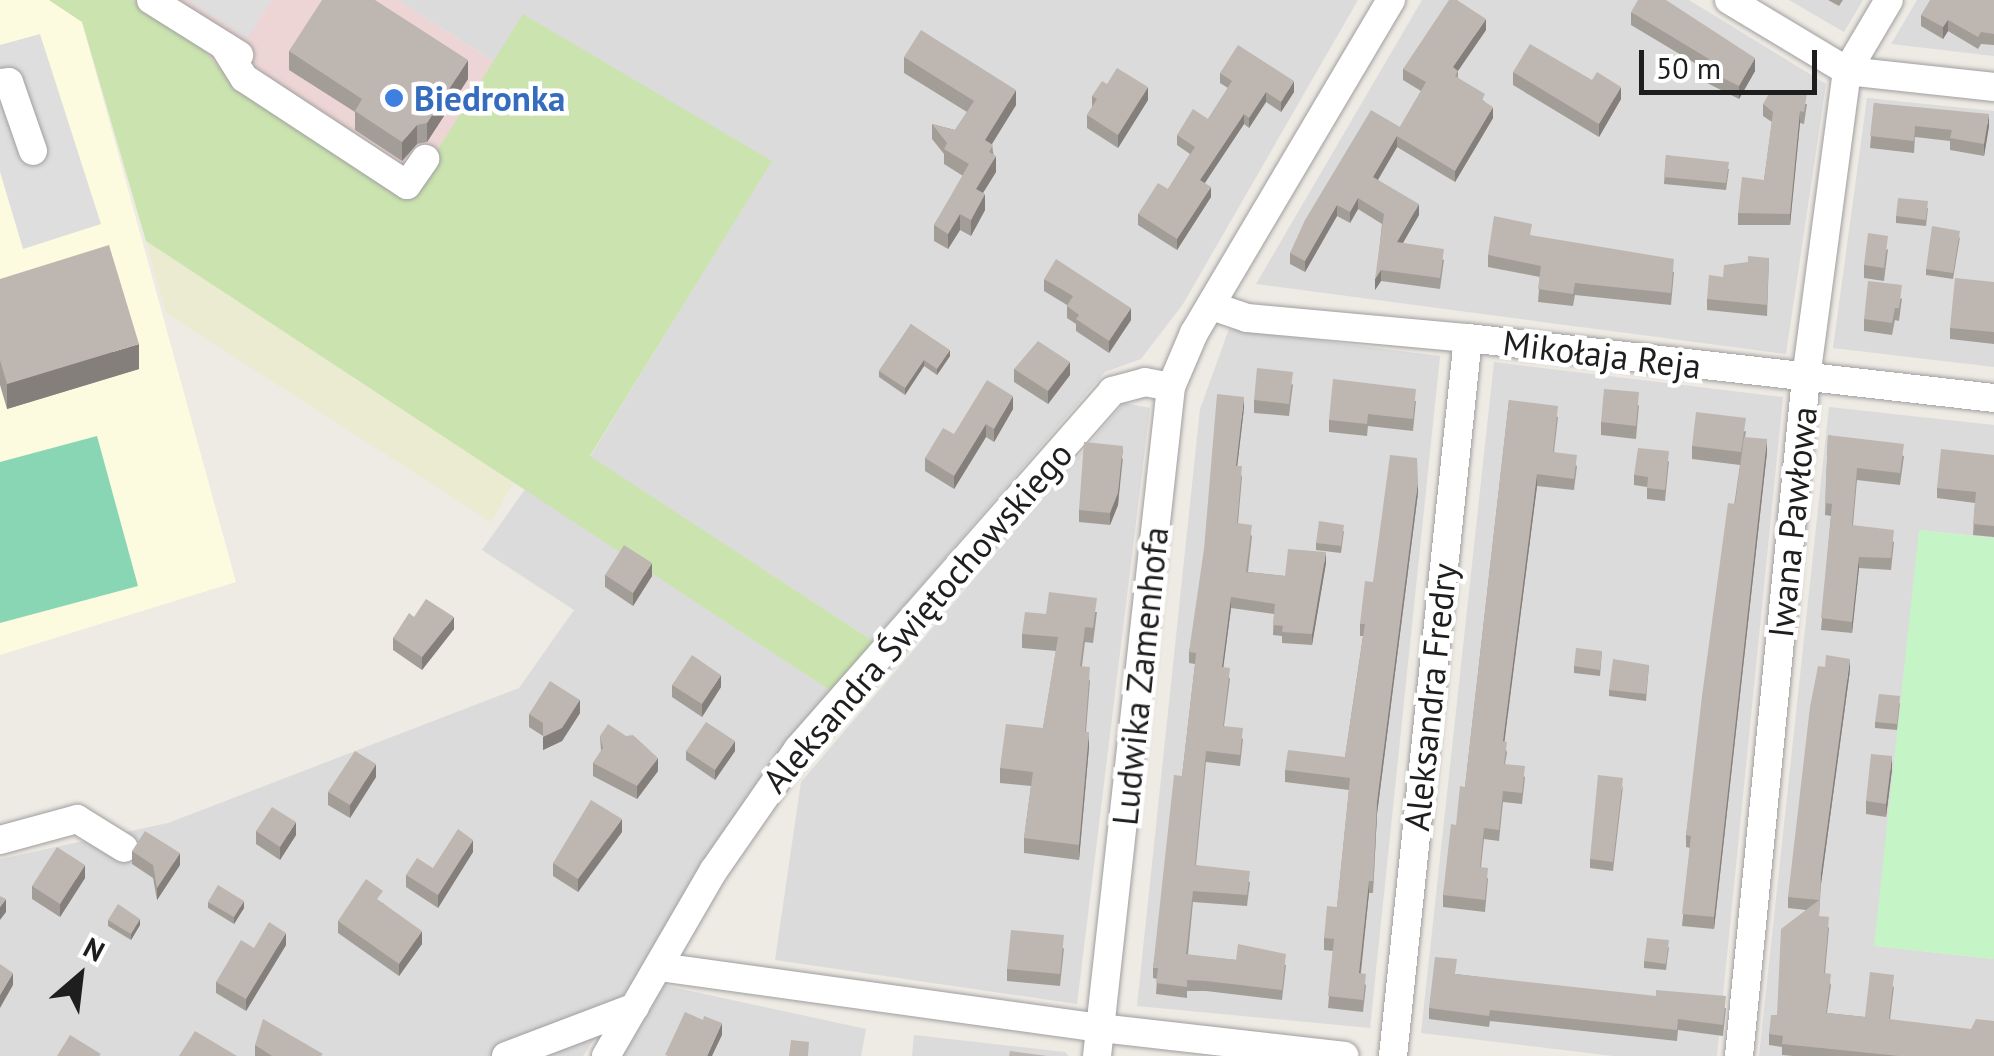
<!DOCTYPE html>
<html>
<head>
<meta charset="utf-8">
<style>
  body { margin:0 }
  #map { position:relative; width:1994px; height:1056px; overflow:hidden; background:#eeeae4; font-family:"PT Sans",sans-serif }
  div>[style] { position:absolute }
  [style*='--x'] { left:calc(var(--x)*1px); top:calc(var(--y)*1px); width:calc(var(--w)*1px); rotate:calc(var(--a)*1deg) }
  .residential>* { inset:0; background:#dcdbdb }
  .commercial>* { inset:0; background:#edd5d5 }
  .education>* { inset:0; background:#fcfbdf }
  .farmland>* { inset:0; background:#eaebd1 }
  .grass>* { inset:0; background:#cbe4af }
  .park>* { inset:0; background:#c5f4c6 }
  .pitch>* { inset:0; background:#89d6b5 }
  .parking>* { inset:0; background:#dedede }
  .roads { filter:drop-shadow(0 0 2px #9f9f9f) drop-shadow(0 0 2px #9f9f9f) }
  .minor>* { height:28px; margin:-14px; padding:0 14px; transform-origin:14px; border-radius:14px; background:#fff }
  .wall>* { inset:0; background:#a39d98 }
  .shaded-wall>* { inset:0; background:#857f7c }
  .building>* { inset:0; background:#beb6b1 }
  .dots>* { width:28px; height:28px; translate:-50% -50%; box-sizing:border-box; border:5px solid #fff; border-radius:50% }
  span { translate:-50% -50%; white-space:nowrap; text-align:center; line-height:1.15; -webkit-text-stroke:9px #fff; paint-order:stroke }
  .shop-label { font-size:35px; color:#366cbe; font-weight:700 }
  .left { translate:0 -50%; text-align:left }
  .street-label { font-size:35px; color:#1e1e1e }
  .north { position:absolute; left:30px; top:926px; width:100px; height:100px; -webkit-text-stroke:8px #fff; paint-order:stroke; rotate:28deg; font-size:28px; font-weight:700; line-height:40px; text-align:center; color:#1e1e1e }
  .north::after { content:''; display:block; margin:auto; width:35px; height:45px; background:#1e1e1e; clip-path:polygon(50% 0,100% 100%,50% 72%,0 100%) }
  .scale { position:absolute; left:1639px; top:50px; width:178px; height:45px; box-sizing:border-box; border:5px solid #1e1e1e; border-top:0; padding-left:12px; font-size:30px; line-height:35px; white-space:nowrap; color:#1e1e1e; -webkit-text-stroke:8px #fff; paint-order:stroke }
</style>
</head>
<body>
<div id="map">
  <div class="residential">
    <div style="clip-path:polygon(398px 0,1358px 0,1183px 304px,1141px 359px,1105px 372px,873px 641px,590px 457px,771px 161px,523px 15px,496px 63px)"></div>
    <div style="clip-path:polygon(1422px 0,1689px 0,1826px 84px,1786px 354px,1256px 284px)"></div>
    <div style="clip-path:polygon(1789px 0,1863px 0,1844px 32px)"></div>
    <div style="clip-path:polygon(1917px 0,1994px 0,1994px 56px,1891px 44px)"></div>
    <div style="clip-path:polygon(1867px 98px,1994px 111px,1994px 367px,1833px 348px)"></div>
    <div style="clip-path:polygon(1229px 329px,1440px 356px,1370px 1028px,1137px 1006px,1200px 409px)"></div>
    <div style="clip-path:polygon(1494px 362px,1783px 397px,1717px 1056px,1613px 1056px,1421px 1033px)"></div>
    <div style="clip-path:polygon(1124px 403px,1150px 408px,1077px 1004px,775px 960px,801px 782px)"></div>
    <div style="clip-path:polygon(1829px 407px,1994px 425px,1994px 538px,1920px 530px,1875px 946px,1994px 959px,1994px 1056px,1759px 1056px)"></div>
    <div style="clip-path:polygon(526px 488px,834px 693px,774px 766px,583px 1056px,0 1056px,0 859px,168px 823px,519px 688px,574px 610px,482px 550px)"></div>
    <div style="clip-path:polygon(663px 985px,866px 1029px,861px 1056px,617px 1056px)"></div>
    <div style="clip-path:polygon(914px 1035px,1065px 1052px,1069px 1056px,912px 1056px)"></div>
  </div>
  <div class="commercial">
    <div style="clip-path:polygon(132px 0,398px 0,496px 63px,409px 195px,229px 79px,202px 48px)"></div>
  </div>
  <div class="education">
    <div style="clip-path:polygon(0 0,49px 0,82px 22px,236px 582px,0 655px)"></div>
  </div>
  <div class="farmland">
    <div style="clip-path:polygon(146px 241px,515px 480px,491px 522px,166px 313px)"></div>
  </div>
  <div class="grass">
    <div style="clip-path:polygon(49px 0,132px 0,202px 48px,229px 79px,409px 195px,523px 14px,772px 161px,590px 456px,873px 641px,834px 693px,146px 241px,82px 22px)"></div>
  </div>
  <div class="park">
    <div style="clip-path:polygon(1919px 530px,1994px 538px,1994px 959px,1874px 946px)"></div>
  </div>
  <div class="pitch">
    <div style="clip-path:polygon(97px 436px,138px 586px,0 623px,0 462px)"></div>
  </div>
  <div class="parking">
    <div style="clip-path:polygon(187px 0,272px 0,247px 38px)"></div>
    <div style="clip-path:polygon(40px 34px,101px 224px,23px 249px,0 172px,0 45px)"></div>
  </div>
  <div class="roads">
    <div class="minor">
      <div style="--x:151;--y:0;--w:104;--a:32"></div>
      <div style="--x:1729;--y:0;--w:138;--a:31"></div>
      <div style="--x:1847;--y:71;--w:148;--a:6.2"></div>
      <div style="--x:224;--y:46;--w:38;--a:58"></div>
      <div style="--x:244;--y:78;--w:195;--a:33.3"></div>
      <div style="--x:407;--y:185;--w:32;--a:-55"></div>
      <div style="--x:0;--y:83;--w:9;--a:-6"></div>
      <div style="--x:9;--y:82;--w:73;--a:70.8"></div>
      <div style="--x:1212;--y:306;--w:37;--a:19"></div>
      <div style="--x:1247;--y:318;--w:222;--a:5.2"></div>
      <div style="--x:1468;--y:338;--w:529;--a:6.51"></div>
      <div style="--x:0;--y:840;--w:80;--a:-15.3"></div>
      <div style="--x:77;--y:819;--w:55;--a:31.7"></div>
      <div style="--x:660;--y:967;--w:444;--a:7.9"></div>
      <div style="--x:1100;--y:1028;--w:246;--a:6.5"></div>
      <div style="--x:506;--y:1056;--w:138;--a:-20.8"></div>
      <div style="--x:606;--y:1056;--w:215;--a:-59.9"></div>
      <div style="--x:714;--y:870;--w:147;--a:-55.2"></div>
      <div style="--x:798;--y:749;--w:476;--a:-48.7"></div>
      <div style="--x:1112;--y:391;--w:34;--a:-15"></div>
      <div style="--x:1145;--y:382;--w:26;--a:11"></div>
      <div style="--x:1097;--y:1056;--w:673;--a:-83.69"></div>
      <div style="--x:1171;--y:387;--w:59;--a:-66.9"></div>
      <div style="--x:1194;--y:333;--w:387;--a:-59.4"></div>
      <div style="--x:1393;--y:1056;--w:722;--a:-84.04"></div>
      <div style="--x:1739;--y:1056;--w:681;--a:-84.36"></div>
      <div style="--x:1806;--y:378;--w:310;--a:-82.4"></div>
      <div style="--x:1847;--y:71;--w:82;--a:-59.4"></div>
    </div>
  </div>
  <div class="wall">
    <div style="clip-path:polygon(1828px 0,1843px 0,1839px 6px)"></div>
    <div style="clip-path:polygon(1994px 0,1994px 45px,1981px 44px,1978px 49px,1948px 31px,1943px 39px,1921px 26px,1921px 15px)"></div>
    <div style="clip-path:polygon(1631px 12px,1755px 71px,1739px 99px,1703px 81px,1703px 68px,1631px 25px)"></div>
    <div style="clip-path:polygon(1486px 30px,1458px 71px,1458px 78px,1485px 102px,1493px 118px,1455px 182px,1397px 147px,1378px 180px,1419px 215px,1403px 243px,1444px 260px,1440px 289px,1381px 281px,1375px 290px,1382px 224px,1358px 209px,1350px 223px,1337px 216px,1305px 272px,1290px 264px,1290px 253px,1400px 127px,1421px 91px,1403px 80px,1403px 69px)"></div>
    <div style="clip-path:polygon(289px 51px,468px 79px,427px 142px,417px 144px,402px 161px,355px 130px,355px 112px,289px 70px)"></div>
    <div style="clip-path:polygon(904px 57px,1016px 105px,992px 144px,996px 172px,983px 193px,985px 210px,971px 236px,960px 230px,948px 249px,934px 241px,934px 225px,963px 176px,944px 164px,944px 154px,932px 139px,932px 124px,955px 130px,967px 112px,904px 73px)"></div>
    <div style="clip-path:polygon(1513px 72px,1621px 99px,1599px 137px,1513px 85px)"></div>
    <div style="clip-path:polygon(1220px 73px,1294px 92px,1281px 112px,1266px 102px,1249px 128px,1244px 124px,1205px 183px,1211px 197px,1177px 250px,1138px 225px,1138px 214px,1168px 189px,1190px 154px,1177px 145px,1177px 135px,1208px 119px,1228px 88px,1220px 83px)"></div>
    <div style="clip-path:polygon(1107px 84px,1148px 100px,1118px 148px,1087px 128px,1087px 115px,1092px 107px,1092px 96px)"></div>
    <div style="clip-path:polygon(1874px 103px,1989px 126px,1984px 156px,1950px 150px,1950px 141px,1915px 137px,1914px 153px,1870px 148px)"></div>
    <div style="clip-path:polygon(1763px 104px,1807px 104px,1804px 124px,1800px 123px,1790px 225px,1738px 225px,1738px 213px,1764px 180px,1772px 122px,1763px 116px)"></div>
    <div style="clip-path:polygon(1666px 155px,1729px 169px,1726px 190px,1664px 184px)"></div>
    <div style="clip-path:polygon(1928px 208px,1926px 226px,1896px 223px,1896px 216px)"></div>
    <div style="clip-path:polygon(1532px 236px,1674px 272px,1671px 305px,1575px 295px,1573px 306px,1538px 302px,1540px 277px,1488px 267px,1488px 255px)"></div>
    <div style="clip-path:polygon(1960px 237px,1953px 279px,1926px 275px,1926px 269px)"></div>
    <div style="clip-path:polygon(1888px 249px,1884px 281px,1864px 278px,1864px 265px)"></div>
    <div style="clip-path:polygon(1769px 258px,1767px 316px,1707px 310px,1707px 299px,1723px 277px,1748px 262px)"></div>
    <div style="clip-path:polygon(0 279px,139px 369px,7px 409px,0 385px)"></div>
    <div style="clip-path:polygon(1044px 279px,1131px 320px,1109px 353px,1076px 331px,1076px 324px,1067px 318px,1067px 305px,1044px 291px)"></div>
    <div style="clip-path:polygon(1994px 282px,1994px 344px,1950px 339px,1950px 328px)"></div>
    <div style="clip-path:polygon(1902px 298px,1899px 321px,1895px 320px,1892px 335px,1864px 331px,1864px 319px)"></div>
    <div style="clip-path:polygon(911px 324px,950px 356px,937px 375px,924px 366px,905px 395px,879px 377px,879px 371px)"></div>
    <div style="clip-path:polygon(1014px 369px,1070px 375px,1048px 404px,1014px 382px)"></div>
    <div style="clip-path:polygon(1293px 384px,1289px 416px,1254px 413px,1254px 400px)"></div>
    <div style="clip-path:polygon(1509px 400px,1558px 417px,1554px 452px,1577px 466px,1574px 490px,1537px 486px,1504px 742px,1507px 753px,1505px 764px,1525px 777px,1522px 804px,1503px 802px,1499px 841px,1484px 839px,1481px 867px,1488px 879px,1485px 912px,1443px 907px,1443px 895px,1465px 787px)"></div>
    <div style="clip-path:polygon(1416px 401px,1413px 431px,1368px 426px,1367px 436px,1329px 432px,1329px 420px)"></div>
    <div style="clip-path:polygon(1639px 405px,1636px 439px,1601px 435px,1601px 422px)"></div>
    <div style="clip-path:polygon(1244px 408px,1237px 466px,1242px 477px,1238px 523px,1252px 536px,1248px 572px,1285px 576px,1326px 563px,1312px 645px,1282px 643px,1282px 636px,1273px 635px,1274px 614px,1231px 608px,1223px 667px,1230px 679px,1224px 726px,1243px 739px,1240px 766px,1206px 762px,1196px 865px,1250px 882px,1247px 906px,1193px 902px,1188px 955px,1286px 965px,1282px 1000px,1206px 991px,1187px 991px,1187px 998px,1156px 994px,1157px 979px,1153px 978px,1153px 968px,1182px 776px,1195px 664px,1189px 663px,1189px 652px)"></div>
    <div style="clip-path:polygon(1013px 409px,994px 442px,986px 437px,954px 489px,925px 471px,925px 458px,954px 434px)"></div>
    <div style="clip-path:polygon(1746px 431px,1745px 437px,1767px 452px,1714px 929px,1682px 926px,1690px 848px,1686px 847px,1686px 835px,1740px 465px,1692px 459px,1692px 446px)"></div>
    <div style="clip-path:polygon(1828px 435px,1904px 456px,1900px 485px,1857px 480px,1853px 525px,1894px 542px,1891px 570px,1859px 568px,1852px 633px,1821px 630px,1831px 516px,1825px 515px)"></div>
    <div style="clip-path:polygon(1994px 455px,1994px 537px,1973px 535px,1975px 503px,1937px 498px,1937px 488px)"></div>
    <div style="clip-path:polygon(1123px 458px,1118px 505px,1110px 525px,1079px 522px,1079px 510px)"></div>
    <div style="clip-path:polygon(1669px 461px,1665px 501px,1647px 499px,1647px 487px,1634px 485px,1634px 475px)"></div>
    <div style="clip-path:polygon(1418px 493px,1377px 814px,1373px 893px,1369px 893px,1361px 973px,1366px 986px,1363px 1012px,1328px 1008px,1333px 951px,1324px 950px,1324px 938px,1337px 907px,1349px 790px,1285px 782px,1285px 770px,1345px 757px,1363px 636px,1360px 636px,1360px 624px,1373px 582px)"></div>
    <div style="clip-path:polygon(1344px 531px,1341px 553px,1316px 550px,1316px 543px)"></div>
    <div style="clip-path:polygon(605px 575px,652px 576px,633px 606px,605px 587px)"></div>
    <div style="clip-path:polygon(1097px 612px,1093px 643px,1085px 642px,1082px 666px,1090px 681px,1086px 732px,1089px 747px,1079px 860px,1024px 853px,1024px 838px,1031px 786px,1000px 783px,1000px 768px,1043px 728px,1056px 651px,1022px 648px,1022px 634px,1046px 614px)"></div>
    <div style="clip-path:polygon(414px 617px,454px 629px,422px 670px,393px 650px,393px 638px)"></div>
    <div style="clip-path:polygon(1602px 651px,1600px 676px,1574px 673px,1574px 666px)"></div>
    <div style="clip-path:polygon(1649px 665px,1646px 701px,1609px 696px,1609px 690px)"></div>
    <div style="clip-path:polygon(1850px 670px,1821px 884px,1819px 916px,1829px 928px,1825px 973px,1831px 985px,1827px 1013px,1865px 1017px,1894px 986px,1890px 1020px,1994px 1056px,1793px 1056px,1782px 1055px,1782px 1047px,1769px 1045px,1769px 1034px,1777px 1015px,1806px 910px,1788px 908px,1788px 897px)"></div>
    <div style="clip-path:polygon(672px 685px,721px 687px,702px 717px,672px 697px)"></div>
    <div style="clip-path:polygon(1900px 703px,1897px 730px,1875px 728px,1875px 722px)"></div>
    <div style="clip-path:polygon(580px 713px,562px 741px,543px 750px,543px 736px,529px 727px,529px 714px)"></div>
    <div style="clip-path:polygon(600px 736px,626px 736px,658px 771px,637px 799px,593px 776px,593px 763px,601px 751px)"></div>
    <div style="clip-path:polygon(686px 751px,735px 751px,715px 780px,686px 760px)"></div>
    <div style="clip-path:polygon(1892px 769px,1886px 817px,1866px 814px,1866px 801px)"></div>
    <div style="clip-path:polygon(376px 777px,350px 818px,328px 805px,328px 792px)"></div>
    <div style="clip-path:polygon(1623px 786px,1613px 871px,1590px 868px,1590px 859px)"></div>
    <div style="clip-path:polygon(256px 831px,296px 835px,280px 860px,256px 844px)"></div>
    <div style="clip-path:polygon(622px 832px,578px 892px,553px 876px,553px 863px)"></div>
    <div style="clip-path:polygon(132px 851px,180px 865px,157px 900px,153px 878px,132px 864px)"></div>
    <div style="clip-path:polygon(473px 852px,438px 908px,406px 887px,406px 875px,433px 868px)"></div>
    <div style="clip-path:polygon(85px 878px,60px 917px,32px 899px,32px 886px)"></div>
    <div style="clip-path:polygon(208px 902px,244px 908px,234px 924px,208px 908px)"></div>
    <div style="clip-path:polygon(383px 903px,422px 944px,399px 976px,338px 933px,338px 921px)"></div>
    <div style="clip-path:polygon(108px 920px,140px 925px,131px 940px,108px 926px)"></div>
    <div style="clip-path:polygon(286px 945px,246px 1011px,216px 993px,216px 982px,254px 948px)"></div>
    <div style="clip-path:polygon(1669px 947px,1666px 970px,1644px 968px,1644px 961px)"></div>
    <div style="clip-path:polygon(1064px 948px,1060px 986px,1007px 981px,1007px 969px)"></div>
    <div style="clip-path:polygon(1456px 974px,1726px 1008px,1723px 1036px,1678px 1030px,1677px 1041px,1490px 1021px,1489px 1027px,1429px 1019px,1429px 1008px)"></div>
    <div style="clip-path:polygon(255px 1045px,323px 1056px,255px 1056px)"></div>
  </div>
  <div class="shaded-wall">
    <div style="clip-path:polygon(1486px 19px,1486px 30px,1453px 78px,1453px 67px)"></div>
    <div style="clip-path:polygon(1948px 20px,1948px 31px,1943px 39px,1943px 27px)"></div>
    <div style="clip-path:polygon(1755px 58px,1755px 71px,1739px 99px,1739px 86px)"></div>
    <div style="clip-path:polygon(468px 60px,468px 79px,427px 142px,427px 123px)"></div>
    <div style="clip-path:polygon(1294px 81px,1294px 92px,1281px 112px,1281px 102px)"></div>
    <div style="clip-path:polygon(1148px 87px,1148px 100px,1118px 148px,1118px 135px)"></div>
    <div style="clip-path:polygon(1621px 87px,1621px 99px,1599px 137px,1599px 124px)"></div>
    <div style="clip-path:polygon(1016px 90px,1016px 105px,985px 155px,985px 140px)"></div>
    <div style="clip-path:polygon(1266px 92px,1266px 102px,1249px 128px,1249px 118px)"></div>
    <div style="clip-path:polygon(1493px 107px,1493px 118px,1455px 182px,1455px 171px)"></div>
    <div style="clip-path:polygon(1800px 111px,1800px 123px,1790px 225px,1790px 214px)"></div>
    <div style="clip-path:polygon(1244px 114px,1244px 124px,1200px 190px,1200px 180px)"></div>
    <div style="clip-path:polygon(1989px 114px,1989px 126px,1984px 156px,1984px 144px)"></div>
    <div style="clip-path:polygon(417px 125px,417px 144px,402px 161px,402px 142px)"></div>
    <div style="clip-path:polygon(1397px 136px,1397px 147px,1373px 188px,1373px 177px)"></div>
    <div style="clip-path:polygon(996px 156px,996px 172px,976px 204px,976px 189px)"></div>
    <div style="clip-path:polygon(1211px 187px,1211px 197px,1177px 250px,1177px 239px)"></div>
    <div style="clip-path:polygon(985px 194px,985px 210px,971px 236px,971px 220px)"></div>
    <div style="clip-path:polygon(1358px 198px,1358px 209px,1350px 223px,1350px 212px)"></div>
    <div style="clip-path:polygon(1419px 204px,1419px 215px,1397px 253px,1397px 242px)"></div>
    <div style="clip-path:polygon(1337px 205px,1337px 216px,1305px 272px,1305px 261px)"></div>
    <div style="clip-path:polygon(960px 214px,960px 230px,948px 249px,948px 234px)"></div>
    <div style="clip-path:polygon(1381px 270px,1381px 281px,1375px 290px,1375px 279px)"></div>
    <div style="clip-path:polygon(1131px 308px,1131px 320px,1109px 353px,1109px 341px)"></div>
    <div style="clip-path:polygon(139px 344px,139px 369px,7px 409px,7px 384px)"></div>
    <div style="clip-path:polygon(950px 350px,950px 356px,937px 375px,937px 369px)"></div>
    <div style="clip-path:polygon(924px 360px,924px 366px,905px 395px,905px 388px)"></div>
    <div style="clip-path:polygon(1070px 362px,1070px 375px,1048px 404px,1048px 391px)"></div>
    <div style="clip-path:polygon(1013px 396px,1013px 409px,994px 442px,994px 429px)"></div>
    <div style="clip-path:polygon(1244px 397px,1244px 408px,1236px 477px,1236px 466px)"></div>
    <div style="clip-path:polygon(986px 424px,986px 437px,954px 489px,954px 476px)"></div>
    <div style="clip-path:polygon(1767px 439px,1767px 452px,1714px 929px,1714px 917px)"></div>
    <div style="clip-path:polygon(1123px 446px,1118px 505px,1110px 525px,1110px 513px)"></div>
    <div style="clip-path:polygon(1537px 474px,1537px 486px,1503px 753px,1503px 741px)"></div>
    <div style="clip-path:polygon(1418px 481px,1418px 493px,1377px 814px,1373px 893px,1377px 802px)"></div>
    <div style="clip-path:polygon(1326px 552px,1326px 563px,1312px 645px,1312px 634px)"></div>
    <div style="clip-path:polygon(1859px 557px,1859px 568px,1852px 633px,1852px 622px)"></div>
    <div style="clip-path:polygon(652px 563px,652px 576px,633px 606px,633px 593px)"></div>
    <div style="clip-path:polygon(1231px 597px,1231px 608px,1222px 678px,1222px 667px)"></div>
    <div style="clip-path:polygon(454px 617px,454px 629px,422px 670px,422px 657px)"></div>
    <div style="clip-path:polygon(1850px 659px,1850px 670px,1821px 884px,1821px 873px)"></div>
    <div style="clip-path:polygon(721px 675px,721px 687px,702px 717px,702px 704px)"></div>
    <div style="clip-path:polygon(580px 700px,580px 713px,562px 741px,543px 750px,543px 737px)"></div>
    <div style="clip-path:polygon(1089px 732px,1089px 747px,1079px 860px,1079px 845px)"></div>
    <div style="clip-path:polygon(735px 741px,735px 751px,715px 780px,715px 770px)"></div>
    <div style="clip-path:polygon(1892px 756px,1892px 769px,1886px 817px,1886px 804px)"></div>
    <div style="clip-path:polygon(658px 758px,658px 771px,637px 799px,637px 786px)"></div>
    <div style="clip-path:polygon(376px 764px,376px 777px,350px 818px,350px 805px)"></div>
    <div style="clip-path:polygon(622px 819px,622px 832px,578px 892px,578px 879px)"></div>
    <div style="clip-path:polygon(296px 822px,296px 835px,280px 860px,280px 847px)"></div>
    <div style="clip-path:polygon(473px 840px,473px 852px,438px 908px,438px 895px)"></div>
    <div style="clip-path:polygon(180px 853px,180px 865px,157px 900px,157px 888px)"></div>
    <div style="clip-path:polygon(85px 865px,85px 878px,60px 917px,60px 904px)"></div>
    <div style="clip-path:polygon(1369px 881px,1369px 893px,1359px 985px,1359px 973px)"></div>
    <div style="clip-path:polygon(6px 899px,6px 912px,0 920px,0 907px)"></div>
    <div style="clip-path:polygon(244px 901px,244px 908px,234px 924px,234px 917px)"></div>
    <div style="clip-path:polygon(140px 919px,140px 925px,131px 940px,131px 934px)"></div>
    <div style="clip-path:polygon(422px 931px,422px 944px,399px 976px,399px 964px)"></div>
    <div style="clip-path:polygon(286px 933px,286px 945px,246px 1011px,246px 999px)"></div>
    <div style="clip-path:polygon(13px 973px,13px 985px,0 1008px,0 995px)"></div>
    <div style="clip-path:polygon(722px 1023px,722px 1035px,712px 1056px,707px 1056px)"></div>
  </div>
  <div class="building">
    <div style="clip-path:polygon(322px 0,375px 0,468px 60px,427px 123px,417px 125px,402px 142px,355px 111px,362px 99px,289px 51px)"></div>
    <div style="clip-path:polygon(1449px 0,1457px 0,1486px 19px,1453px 67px,1458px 71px,1455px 76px,1485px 94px,1482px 100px,1493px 107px,1455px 171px,1397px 136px,1373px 177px,1419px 204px,1397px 242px,1444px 249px,1440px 278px,1381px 270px,1375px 279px,1384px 214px,1358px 198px,1350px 212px,1337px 205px,1305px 261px,1290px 253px,1305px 220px,1371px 110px,1400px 127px,1426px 82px,1403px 69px)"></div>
    <div style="clip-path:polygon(1638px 0,1666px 0,1755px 58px,1739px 86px,1703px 68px,1709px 59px,1631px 12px)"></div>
    <div style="clip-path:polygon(1930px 0,1994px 0,1994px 34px,1981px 32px,1978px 37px,1948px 20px,1943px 27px,1921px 15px)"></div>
    <div style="clip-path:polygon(921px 30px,1016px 90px,985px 140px,993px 145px,989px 152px,996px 156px,976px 189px,985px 194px,971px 220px,960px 214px,948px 234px,934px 225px,969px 164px,944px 149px,947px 143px,932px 124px,955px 130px,974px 101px,904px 57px)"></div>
    <div style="clip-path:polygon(1530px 44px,1592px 80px,1597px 72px,1621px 87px,1599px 124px,1513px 72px)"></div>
    <div style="clip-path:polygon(1238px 45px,1294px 81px,1281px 102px,1266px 92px,1249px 118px,1244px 114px,1200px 180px,1211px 187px,1177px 239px,1138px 214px,1158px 183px,1168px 189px,1195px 147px,1177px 135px,1193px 109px,1208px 119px,1232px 81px,1220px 73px)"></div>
    <div style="clip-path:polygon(1117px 68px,1148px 87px,1118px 135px,1087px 115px,1097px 99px,1092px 96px,1102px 81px,1107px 84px)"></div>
    <div style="clip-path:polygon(1770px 92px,1807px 93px,1804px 112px,1800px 111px,1790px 214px,1738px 213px,1742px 177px,1764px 180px,1773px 112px,1763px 104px)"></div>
    <div style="clip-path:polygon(1874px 103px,1989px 114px,1984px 144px,1950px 138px,1952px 130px,1915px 126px,1914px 141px,1870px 136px)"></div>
    <div style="clip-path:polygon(1666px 155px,1729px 162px,1726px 183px,1664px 177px)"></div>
    <div style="clip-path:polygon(1898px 198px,1928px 201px,1926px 220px,1896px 216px)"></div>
    <div style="clip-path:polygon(1494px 216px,1532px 224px,1530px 235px,1674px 259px,1671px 293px,1575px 283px,1573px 294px,1538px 289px,1541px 266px,1488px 255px)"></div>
    <div style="clip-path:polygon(1932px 226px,1960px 231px,1953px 273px,1926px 269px)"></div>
    <div style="clip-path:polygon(1868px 233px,1888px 236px,1884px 268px,1864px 265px)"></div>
    <div style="clip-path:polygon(109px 245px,139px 344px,7px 384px,0 360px,0 279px)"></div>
    <div style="clip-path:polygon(1748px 256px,1769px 258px,1767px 305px,1707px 299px,1709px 275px,1723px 277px,1724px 265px,1748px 262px)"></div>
    <div style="clip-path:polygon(1056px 259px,1131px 308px,1109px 341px,1076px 319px,1079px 315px,1067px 306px,1073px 296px,1044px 279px)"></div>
    <div style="clip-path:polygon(1955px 278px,1994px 282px,1994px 332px,1950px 328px)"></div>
    <div style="clip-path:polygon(1868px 281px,1902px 285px,1899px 308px,1895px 308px,1892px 323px,1864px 319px)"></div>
    <div style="clip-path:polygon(911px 324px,950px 350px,937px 369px,924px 360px,905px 388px,879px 371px)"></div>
    <div style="clip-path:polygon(1038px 341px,1070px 362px,1048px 391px,1014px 369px)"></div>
    <div style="clip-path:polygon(1257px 368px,1293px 372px,1289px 404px,1254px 400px)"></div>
    <div style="clip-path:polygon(1333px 379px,1416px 389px,1413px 419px,1368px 414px,1367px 424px,1329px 420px)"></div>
    <div style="clip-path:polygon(987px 380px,1013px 396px,994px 429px,986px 424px,954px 476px,925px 458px,943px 428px,954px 434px)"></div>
    <div style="clip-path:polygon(1604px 389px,1639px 392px,1636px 426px,1601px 422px)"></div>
    <div style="clip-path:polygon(1217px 394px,1244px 397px,1236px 466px,1242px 466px,1237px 523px,1252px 525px,1246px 572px,1285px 576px,1288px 549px,1326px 552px,1312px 634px,1282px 632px,1283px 626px,1273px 625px,1275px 604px,1231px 597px,1222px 667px,1230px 668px,1223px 726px,1243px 728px,1240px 755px,1206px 751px,1195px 865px,1250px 871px,1247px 895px,1193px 891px,1186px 954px,1236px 960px,1238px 944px,1286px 954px,1282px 990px,1206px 981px,1187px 980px,1187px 987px,1156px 983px,1158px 968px,1153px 968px,1174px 775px,1182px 776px,1195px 664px,1196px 653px,1189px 652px,1204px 549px)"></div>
    <div style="clip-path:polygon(1509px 400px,1558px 406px,1553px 452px,1577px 455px,1574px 479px,1537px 474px,1503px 741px,1507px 742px,1504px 764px,1525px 766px,1522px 793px,1503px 791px,1499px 830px,1484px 828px,1480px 867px,1488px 868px,1485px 900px,1443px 895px,1451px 824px,1456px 825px,1460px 786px,1465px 787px)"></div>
    <div style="clip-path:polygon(1696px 412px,1746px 418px,1741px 452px,1692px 446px)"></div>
    <div style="clip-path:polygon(1828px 435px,1904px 444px,1900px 473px,1857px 468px,1852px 525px,1894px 530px,1891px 558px,1859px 557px,1852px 622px,1821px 618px,1832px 504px,1825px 503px)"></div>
    <div style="clip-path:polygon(1744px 437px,1767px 439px,1714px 917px,1682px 914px,1691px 836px,1686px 835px,1702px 696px,1728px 503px,1735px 504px)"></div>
    <div style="clip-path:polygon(1084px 442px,1123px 446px,1118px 493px,1110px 513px,1079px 510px)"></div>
    <div style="clip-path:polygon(1638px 448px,1669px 451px,1665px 490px,1647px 488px,1648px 477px,1634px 475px)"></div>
    <div style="clip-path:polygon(1941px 449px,1994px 455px,1994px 526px,1973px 524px,1976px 492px,1937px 488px)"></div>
    <div style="clip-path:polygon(1390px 455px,1417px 458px,1418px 481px,1377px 802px,1373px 881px,1369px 881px,1359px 973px,1366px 974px,1363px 1000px,1328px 996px,1334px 939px,1324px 938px,1327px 906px,1337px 907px,1350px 778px,1285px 770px,1288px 750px,1345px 757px,1365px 624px,1360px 624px,1365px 581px,1373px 582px)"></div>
    <div style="clip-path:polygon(1319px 521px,1344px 525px,1341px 546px,1316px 543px)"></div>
    <div style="clip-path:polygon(624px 545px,652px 563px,633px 593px,605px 575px)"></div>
    <div style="clip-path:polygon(1049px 592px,1097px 598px,1093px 628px,1085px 627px,1080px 666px,1090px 667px,1085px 732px,1089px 732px,1079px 845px,1024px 838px,1033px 772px,1000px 768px,1006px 724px,1043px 728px,1058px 637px,1022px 634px,1025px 612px,1046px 614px)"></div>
    <div style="clip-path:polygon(426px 599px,454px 617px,422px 657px,393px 638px,409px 613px,414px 617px)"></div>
    <div style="clip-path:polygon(1576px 648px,1602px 651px,1600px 670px,1574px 666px)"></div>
    <div style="clip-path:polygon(692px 655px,721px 675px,702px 704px,672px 685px)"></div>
    <div style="clip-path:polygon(1826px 655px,1850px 659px,1821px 873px,1819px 916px,1829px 917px,1824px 973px,1831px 974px,1826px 1013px,1865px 1017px,1870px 972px,1894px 975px,1889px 1019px,1971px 1029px,1976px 1019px,1994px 1021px,1994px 1056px,1899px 1056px,1782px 1044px,1783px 1036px,1769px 1034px,1771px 1015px,1777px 1015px,1781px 929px,1819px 900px,1788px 897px,1810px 707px,1818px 666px,1825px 667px)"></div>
    <div style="clip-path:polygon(1613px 659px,1649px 665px,1646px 694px,1609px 690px)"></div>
    <div style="clip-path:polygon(550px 681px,580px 700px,562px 728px,543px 737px,543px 723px,529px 714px)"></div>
    <div style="clip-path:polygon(1879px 694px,1900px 696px,1897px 724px,1875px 722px)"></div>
    <div style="clip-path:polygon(706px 722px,735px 741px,715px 770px,686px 751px)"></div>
    <div style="clip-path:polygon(608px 724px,626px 736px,633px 735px,658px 758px,637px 786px,593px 763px,603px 748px,600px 736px)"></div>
    <div style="clip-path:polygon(355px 751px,376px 764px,350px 805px,328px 792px)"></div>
    <div style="clip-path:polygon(1871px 754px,1892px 756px,1886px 804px,1866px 801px)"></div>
    <div style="clip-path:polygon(1598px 775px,1623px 778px,1613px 862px,1590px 859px)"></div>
    <div style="clip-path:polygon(591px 800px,622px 819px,578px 879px,553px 863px)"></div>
    <div style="clip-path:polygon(272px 807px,296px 822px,280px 847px,256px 831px)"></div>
    <div style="clip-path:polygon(458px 829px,473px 840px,438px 895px,406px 875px,417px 858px,433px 868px)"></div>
    <div style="clip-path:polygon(145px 831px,180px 853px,157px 888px,153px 865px,132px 851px)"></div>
    <div style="clip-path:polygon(57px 847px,85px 865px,60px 904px,32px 886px)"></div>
    <div style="clip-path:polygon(366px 879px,383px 891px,377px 899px,422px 931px,399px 964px,338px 921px)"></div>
    <div style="clip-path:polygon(218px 885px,244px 901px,234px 917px,208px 902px)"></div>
    <div style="clip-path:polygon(0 896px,6px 899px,0 907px)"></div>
    <div style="clip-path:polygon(118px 904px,140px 919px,131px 934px,108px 920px)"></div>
    <div style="clip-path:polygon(269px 922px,286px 933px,246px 999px,216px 982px,241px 940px,254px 948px)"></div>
    <div style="clip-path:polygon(1011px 930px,1064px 935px,1060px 974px,1007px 969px)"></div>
    <div style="clip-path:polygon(1647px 938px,1669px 940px,1666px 964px,1644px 961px)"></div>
    <div style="clip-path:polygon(1435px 957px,1457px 959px,1455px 974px,1656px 996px,1656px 990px,1726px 996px,1723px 1025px,1678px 1019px,1677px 1030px,1490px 1010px,1489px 1016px,1429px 1008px)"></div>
    <div style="clip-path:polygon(0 964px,13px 973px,0 995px)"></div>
    <div style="clip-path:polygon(685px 1012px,703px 1020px,704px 1016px,722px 1023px,707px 1056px,668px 1056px,665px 1055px)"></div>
    <div style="clip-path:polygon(263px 1019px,323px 1054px,320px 1056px,272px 1056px,255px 1045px)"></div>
    <div style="clip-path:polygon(195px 1031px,237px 1056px,179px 1056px)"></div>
    <div style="clip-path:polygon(70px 1035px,101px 1054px,99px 1056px,57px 1056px)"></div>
    <div style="clip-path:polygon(791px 1040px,809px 1042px,808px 1056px,789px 1056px)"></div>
    <div style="clip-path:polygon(1010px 1051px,1047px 1056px,1009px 1056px)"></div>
  </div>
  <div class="dots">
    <div style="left:394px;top:98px;background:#3f7fe0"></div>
  </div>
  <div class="shop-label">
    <span class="left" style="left:414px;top:98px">Biedronka</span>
  </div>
  <div class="street-label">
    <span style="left:1602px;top:354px;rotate:7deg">Mikołaja Reja</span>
    <span style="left:1792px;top:522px;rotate:-84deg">Iwana Pawłowa</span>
    <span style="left:917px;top:617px;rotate:-49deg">Aleksandra Świętochowskiego</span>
    <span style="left:1140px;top:676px;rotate:-84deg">Ludwika Zamenhofa</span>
    <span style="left:1430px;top:697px;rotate:-84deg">Aleksandra Fredry</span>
  </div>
  <div class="north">N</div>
  <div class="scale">50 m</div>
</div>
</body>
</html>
